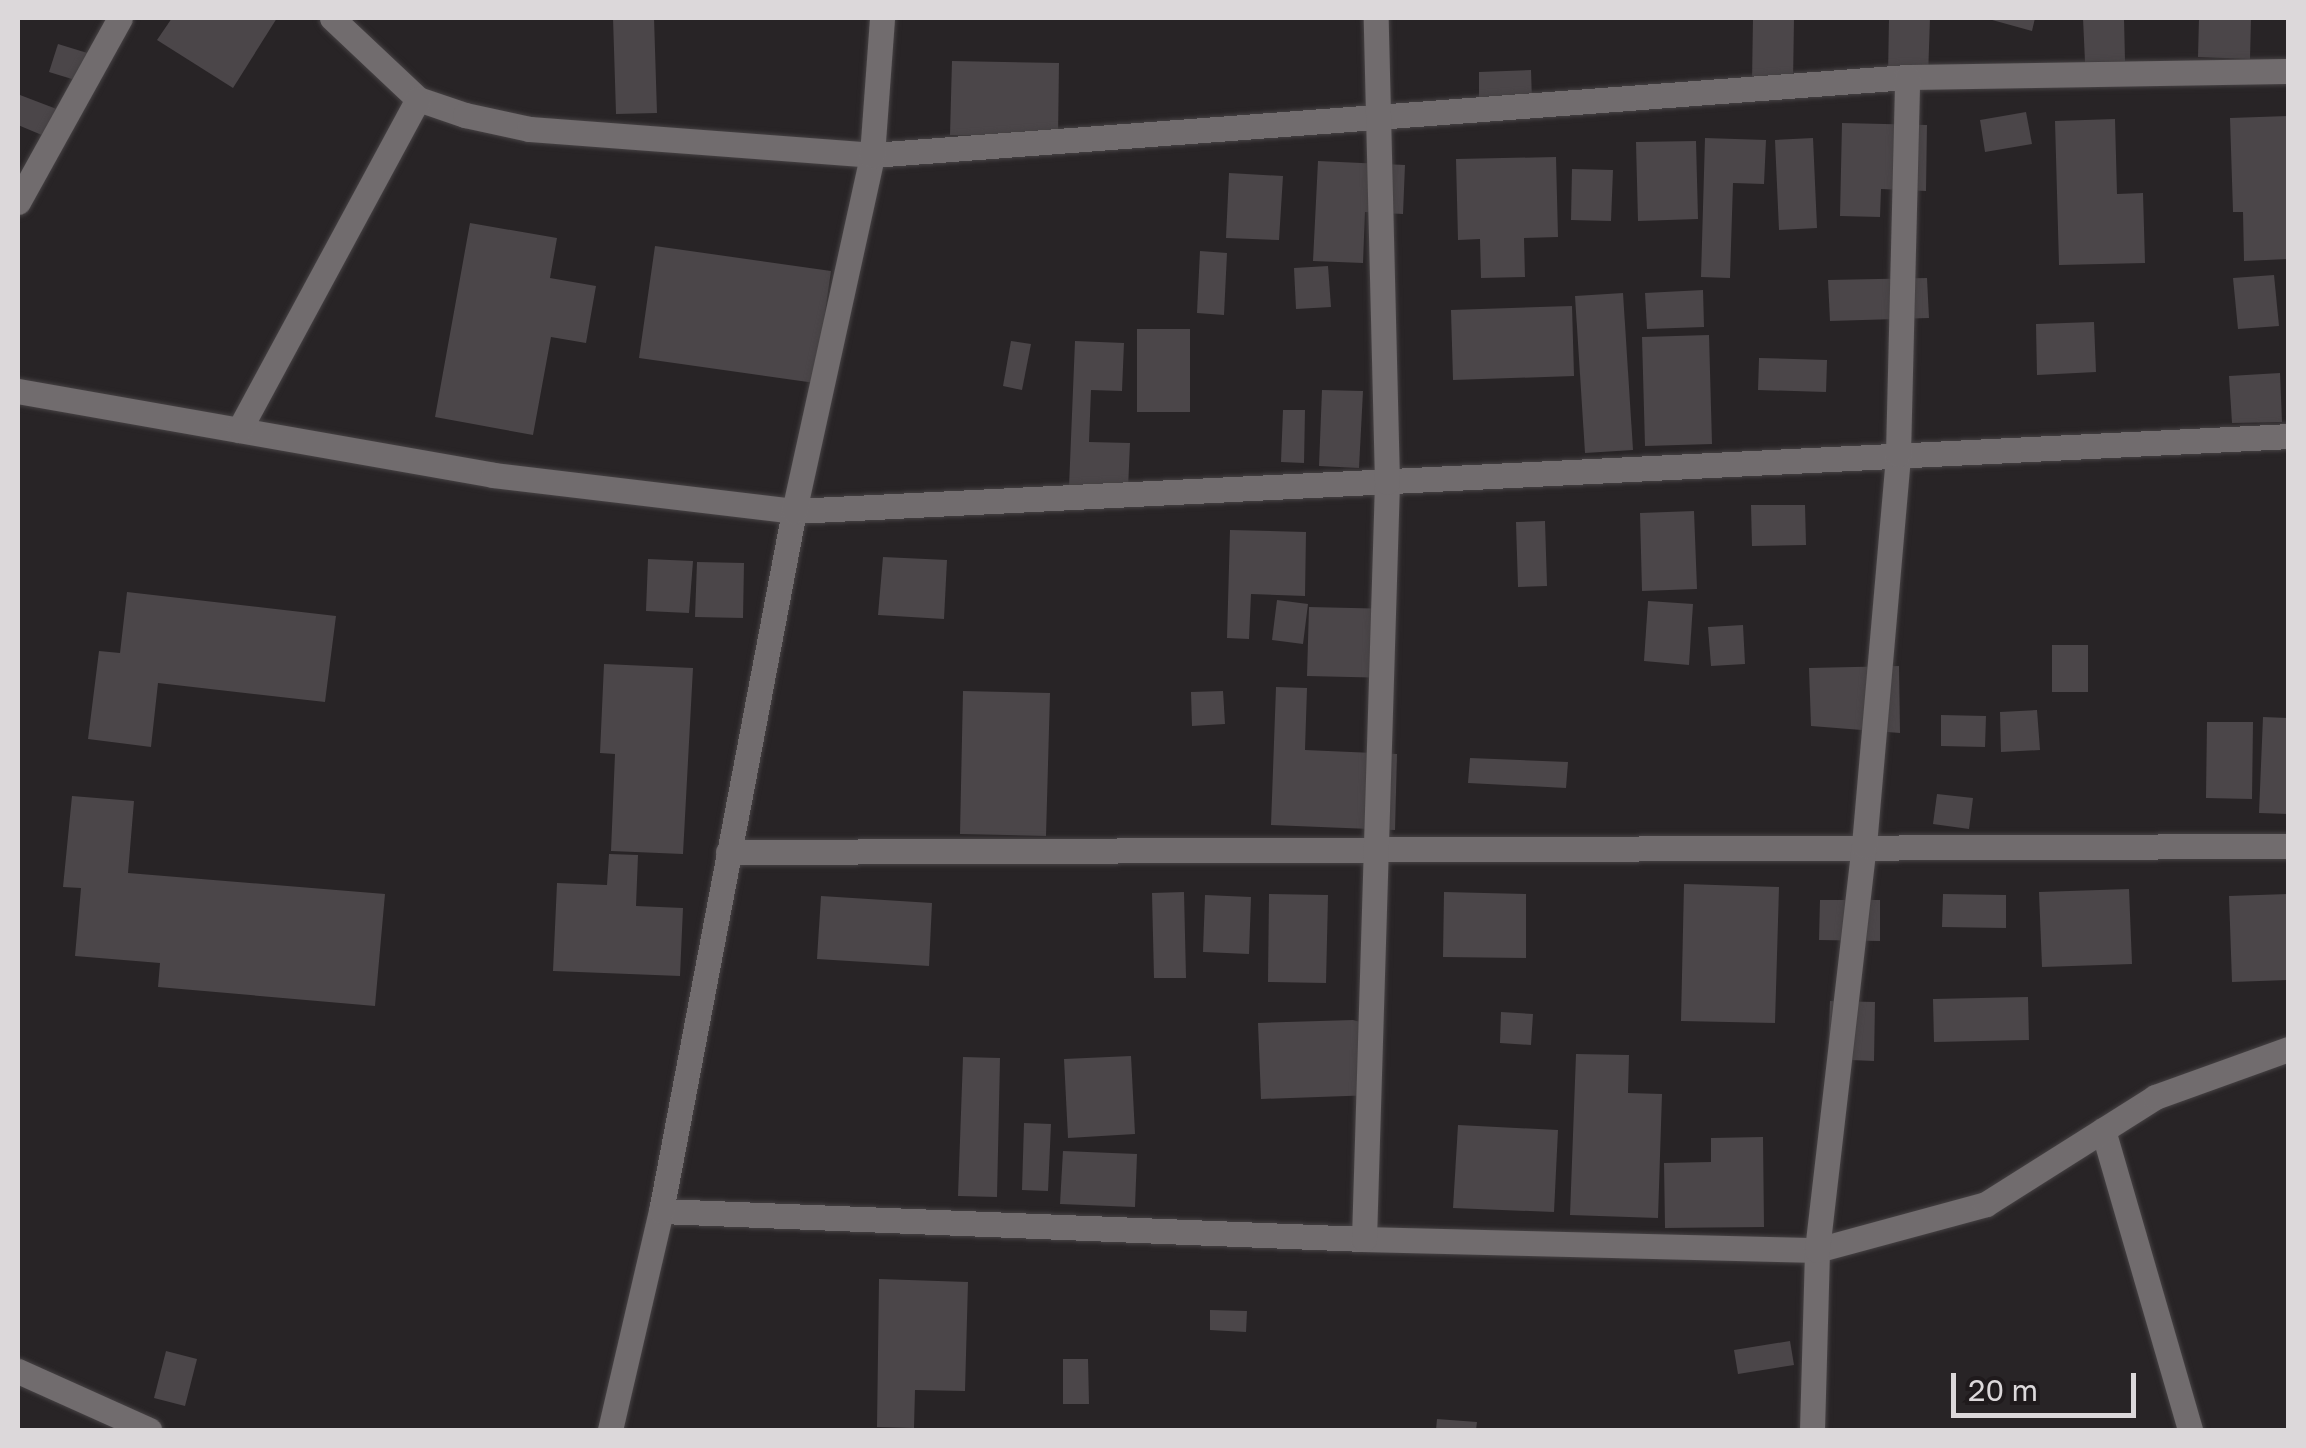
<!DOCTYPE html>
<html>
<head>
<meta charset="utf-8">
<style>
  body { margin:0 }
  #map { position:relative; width:2306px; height:1448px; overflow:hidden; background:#282426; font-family:"Golos Text",sans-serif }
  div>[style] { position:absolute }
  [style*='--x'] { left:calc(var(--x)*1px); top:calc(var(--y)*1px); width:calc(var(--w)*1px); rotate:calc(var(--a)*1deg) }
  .building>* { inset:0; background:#4b4649 }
  .roads { filter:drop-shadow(0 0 2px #464244) drop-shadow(0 0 2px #464244) }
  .street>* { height:25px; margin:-12.5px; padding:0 12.5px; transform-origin:12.5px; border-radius:12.5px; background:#716c6e }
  span { translate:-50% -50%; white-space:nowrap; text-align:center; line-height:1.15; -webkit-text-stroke:8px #1f1a1c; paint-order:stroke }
  .frame { position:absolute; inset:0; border:20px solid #dcd8da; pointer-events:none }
  .scale { position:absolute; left:1951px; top:1373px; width:185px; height:45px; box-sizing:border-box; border:5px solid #dcd8da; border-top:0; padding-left:12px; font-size:30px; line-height:35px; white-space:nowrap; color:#dcd8da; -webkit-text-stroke:8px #1f1a1c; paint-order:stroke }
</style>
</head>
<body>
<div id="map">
  <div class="building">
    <div style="clip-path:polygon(172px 18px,277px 18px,233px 88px,157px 40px)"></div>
    <div style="clip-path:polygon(613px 18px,654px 18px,657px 113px,616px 114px)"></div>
    <div style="clip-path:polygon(1753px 18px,1794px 18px,1793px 83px,1752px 82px)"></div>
    <div style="clip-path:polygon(1889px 18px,1930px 18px,1928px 77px,1888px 76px)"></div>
    <div style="clip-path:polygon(1985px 18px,2035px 18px,2032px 31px)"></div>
    <div style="clip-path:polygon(2083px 18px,2124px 18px,2125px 61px,2085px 62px)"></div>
    <div style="clip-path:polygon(2199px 18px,2251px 18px,2250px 59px,2198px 57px)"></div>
    <div style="clip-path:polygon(58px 44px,94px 55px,85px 83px,49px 72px)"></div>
    <div style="clip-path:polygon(952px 61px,1059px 63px,1058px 137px,950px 135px)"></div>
    <div style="clip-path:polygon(1531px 70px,1532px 101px,1479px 103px,1479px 72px)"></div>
    <div style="clip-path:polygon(20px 95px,67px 113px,56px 141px,18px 125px)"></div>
    <div style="clip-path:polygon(2026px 112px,2032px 144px,1985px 152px,1980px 120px)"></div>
    <div style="clip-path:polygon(2288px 116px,2288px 259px,2244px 261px,2243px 212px,2233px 212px,2230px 118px)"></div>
    <div style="clip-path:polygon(2115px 119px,2117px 194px,2143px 193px,2145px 263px,2059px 265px,2055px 121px)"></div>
    <div style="clip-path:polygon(1842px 123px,1927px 125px,1926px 191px,1881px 189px,1880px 217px,1840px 216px)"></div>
    <div style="clip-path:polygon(1705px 138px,1766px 140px,1764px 184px,1733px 183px,1730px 278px,1701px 277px)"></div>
    <div style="clip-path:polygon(1813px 138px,1817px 228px,1779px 230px,1775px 140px)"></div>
    <div style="clip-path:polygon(1696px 141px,1698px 219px,1638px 221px,1636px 142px)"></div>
    <div style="clip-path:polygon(1556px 157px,1558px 237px,1524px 238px,1525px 277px,1481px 278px,1480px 239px,1458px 240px,1456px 159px)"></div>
    <div style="clip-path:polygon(1318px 161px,1405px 165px,1403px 214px,1365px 212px,1363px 263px,1313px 261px)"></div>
    <div style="clip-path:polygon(1572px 169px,1613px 170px,1611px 221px,1571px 220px)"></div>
    <div style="clip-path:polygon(1229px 173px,1283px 176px,1279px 240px,1226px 238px)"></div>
    <div style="clip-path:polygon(470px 223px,557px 238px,550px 278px,596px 286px,586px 343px,551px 337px,533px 435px,435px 417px)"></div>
    <div style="clip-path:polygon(655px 246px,831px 271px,815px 383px,639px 358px)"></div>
    <div style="clip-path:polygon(1200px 251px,1227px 253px,1224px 315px,1197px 313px)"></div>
    <div style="clip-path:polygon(1328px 266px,1331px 307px,1296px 309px,1294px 268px)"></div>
    <div style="clip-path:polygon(2274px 275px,2279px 326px,2238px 329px,2233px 278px)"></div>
    <div style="clip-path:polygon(1927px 278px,1929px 318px,1830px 321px,1828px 280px)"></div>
    <div style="clip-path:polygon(1703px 290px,1704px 327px,1647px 329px,1645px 293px)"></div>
    <div style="clip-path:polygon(1623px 293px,1633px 450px,1585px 453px,1575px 296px)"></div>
    <div style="clip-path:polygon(1572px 306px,1574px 376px,1453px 380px,1451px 310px)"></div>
    <div style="clip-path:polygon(2094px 322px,2096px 372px,2037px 375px,2036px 324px)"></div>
    <div style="clip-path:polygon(1137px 329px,1190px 329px,1190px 412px,1137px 412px)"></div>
    <div style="clip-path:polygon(1709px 335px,1712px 444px,1645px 446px,1642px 337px)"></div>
    <div style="clip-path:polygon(1011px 341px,1031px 344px,1022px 390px,1003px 386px)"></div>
    <div style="clip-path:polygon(1075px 341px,1124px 343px,1122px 391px,1091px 390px,1089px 442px,1130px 443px,1128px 489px,1069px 487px)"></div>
    <div style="clip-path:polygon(1759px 358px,1827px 360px,1826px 392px,1758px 390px)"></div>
    <div style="clip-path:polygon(2280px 373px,2282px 422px,2232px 423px,2229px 376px)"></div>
    <div style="clip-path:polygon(1322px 390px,1363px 391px,1359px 468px,1319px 466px)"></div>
    <div style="clip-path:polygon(1283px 410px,1305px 410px,1304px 463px,1281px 462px)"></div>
    <div style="clip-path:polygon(1751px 505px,1805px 505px,1806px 545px,1752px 546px)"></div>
    <div style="clip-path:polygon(1694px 511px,1697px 589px,1642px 591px,1640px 513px)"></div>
    <div style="clip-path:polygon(1545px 521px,1547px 586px,1518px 587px,1516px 522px)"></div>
    <div style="clip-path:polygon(1230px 530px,1306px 532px,1305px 596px,1251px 594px,1249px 639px,1227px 638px)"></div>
    <div style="clip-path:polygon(883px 557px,947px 560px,944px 619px,878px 615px)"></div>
    <div style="clip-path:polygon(648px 559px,693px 561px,689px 613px,646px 611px)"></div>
    <div style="clip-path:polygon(697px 562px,744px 563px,743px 618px,695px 617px)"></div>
    <div style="clip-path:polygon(127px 592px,336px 616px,325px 702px,158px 683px,151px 747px,88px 739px,99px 651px,120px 653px)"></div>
    <div style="clip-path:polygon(1277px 600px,1308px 604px,1303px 644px,1272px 640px)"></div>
    <div style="clip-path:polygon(1648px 601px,1693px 604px,1689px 665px,1644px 661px)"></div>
    <div style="clip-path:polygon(1309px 607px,1395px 609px,1393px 678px,1307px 676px)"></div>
    <div style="clip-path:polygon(1743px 625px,1745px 664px,1711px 666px,1708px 627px)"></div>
    <div style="clip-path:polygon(2052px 645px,2088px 645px,2088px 692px,2052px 692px)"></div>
    <div style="clip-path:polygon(604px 664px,693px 668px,683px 854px,611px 851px,615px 754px,600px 753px)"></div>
    <div style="clip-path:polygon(1899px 666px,1900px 733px,1811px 726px,1809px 668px)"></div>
    <div style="clip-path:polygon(1276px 687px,1307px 688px,1305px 750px,1397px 754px,1395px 830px,1271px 825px)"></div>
    <div style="clip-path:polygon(963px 691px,1050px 693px,1046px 836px,960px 834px)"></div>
    <div style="clip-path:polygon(1223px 691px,1225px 724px,1192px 726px,1191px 692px)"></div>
    <div style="clip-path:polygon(2037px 710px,2040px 750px,2001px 752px,2000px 712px)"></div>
    <div style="clip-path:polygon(1941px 715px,1986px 716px,1985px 747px,1941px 746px)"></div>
    <div style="clip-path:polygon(2263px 717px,2288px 718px,2288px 814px,2259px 813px)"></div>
    <div style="clip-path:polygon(2207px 722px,2253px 722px,2252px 799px,2206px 798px)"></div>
    <div style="clip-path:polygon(1470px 758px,1568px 762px,1566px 788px,1468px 783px)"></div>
    <div style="clip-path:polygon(1937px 794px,1973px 798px,1969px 829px,1933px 824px)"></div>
    <div style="clip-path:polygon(72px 796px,134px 801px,128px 873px,385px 894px,375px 1006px,158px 987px,160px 963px,75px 956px,81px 888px,63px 887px)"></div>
    <div style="clip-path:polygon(609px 854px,638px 855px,636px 906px,683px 908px,680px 976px,553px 971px,557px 883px,607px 885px)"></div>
    <div style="clip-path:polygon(1684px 884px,1779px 887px,1775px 1023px,1681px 1021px)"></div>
    <div style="clip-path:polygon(2129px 889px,2132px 964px,2042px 967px,2039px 892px)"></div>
    <div style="clip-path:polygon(1184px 892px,1186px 978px,1154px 978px,1152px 893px)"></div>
    <div style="clip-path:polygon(1444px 892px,1526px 894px,1526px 958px,1443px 957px)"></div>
    <div style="clip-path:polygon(1269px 894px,1328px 895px,1326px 983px,1268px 982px)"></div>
    <div style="clip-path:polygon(1943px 894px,2006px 895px,2006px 928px,1942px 927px)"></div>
    <div style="clip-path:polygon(2288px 894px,2288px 980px,2232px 982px,2229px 896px)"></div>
    <div style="clip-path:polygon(1205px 895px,1251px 897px,1249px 954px,1203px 952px)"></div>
    <div style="clip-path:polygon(821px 896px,932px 903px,929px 966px,817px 959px)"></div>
    <div style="clip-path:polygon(1820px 900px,1880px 900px,1880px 941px,1819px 940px)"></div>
    <div style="clip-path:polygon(2028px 997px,2029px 1040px,1934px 1042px,1933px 999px)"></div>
    <div style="clip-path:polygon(1830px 1001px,1875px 1002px,1874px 1061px,1828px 1059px)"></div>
    <div style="clip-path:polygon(1501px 1012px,1533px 1014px,1531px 1045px,1500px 1043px)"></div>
    <div style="clip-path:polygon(1353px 1020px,1372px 1025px,1375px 1095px,1261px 1099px,1258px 1023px)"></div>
    <div style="clip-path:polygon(1576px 1054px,1629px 1055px,1628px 1093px,1662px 1094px,1658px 1218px,1570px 1215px)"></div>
    <div style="clip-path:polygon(1131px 1056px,1135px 1134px,1068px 1138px,1064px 1059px)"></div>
    <div style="clip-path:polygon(963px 1057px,1000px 1058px,997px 1197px,958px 1196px)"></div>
    <div style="clip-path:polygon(1024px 1123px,1051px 1124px,1048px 1191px,1022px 1190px)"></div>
    <div style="clip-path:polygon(1458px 1125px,1558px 1130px,1554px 1212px,1453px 1208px)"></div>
    <div style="clip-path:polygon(1763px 1137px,1764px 1227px,1665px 1228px,1664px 1163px,1711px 1162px,1711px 1138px)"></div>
    <div style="clip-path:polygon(1063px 1151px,1137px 1154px,1135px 1207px,1060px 1204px)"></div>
    <div style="clip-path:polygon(879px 1279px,968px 1282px,965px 1391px,915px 1390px,914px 1428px,877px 1427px)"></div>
    <div style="clip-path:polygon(1210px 1310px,1247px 1311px,1246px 1332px,1210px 1330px)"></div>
    <div style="clip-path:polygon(1790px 1341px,1794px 1365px,1738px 1374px,1734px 1350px)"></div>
    <div style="clip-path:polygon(166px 1351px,197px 1359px,185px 1406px,154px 1398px)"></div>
    <div style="clip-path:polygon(1063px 1359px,1088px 1359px,1089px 1404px,1063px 1404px)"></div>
    <div style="clip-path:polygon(1437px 1419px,1477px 1422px,1476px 1430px,1436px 1430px)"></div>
  </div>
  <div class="roads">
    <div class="street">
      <div style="--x:332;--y:18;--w:118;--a:43.3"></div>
      <div style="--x:418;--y:99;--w:50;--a:18.8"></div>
      <div style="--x:465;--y:115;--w:66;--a:12.3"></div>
      <div style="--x:529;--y:129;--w:344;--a:4.3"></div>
      <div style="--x:872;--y:155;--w:1038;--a:-4.31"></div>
      <div style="--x:1907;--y:77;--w:381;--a:-0.9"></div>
      <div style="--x:18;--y:202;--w:210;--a:-61"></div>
      <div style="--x:18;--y:391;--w:482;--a:10"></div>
      <div style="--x:493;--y:475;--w:303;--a:6.8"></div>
      <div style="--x:794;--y:511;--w:1496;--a:-2.87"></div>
      <div style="--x:239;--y:430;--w:376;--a:-61.6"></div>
      <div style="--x:728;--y:852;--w:1560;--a:-0.22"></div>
      <div style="--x:2103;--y:1130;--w:312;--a:73.8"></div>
      <div style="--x:661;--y:1211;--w:704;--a:2.28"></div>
      <div style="--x:1364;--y:1239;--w:453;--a:1.4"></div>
      <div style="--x:1817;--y:1250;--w:175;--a:-15.2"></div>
      <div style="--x:1986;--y:1204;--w:200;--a:-32.3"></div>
      <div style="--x:2155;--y:1097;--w:141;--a:-19.8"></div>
      <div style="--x:1364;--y:1239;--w:757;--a:-88.26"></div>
      <div style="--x:1387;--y:482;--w:464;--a:-91.4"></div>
      <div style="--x:18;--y:1371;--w:144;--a:24.2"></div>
      <div style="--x:610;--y:1430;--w:225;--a:-76.9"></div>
      <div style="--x:661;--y:1211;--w:713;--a:-79.24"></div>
      <div style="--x:794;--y:511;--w:364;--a:-77.6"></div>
      <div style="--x:872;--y:155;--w:137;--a:-85.8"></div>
      <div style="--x:1812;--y:1430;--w:180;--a:-88.4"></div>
      <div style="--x:1817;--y:1250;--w:408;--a:-83.4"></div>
      <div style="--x:1864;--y:845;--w:392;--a:-85"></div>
      <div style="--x:1898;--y:454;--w:377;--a:-88.6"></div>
    </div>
  </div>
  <div class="frame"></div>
  <div class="scale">20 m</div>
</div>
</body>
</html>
